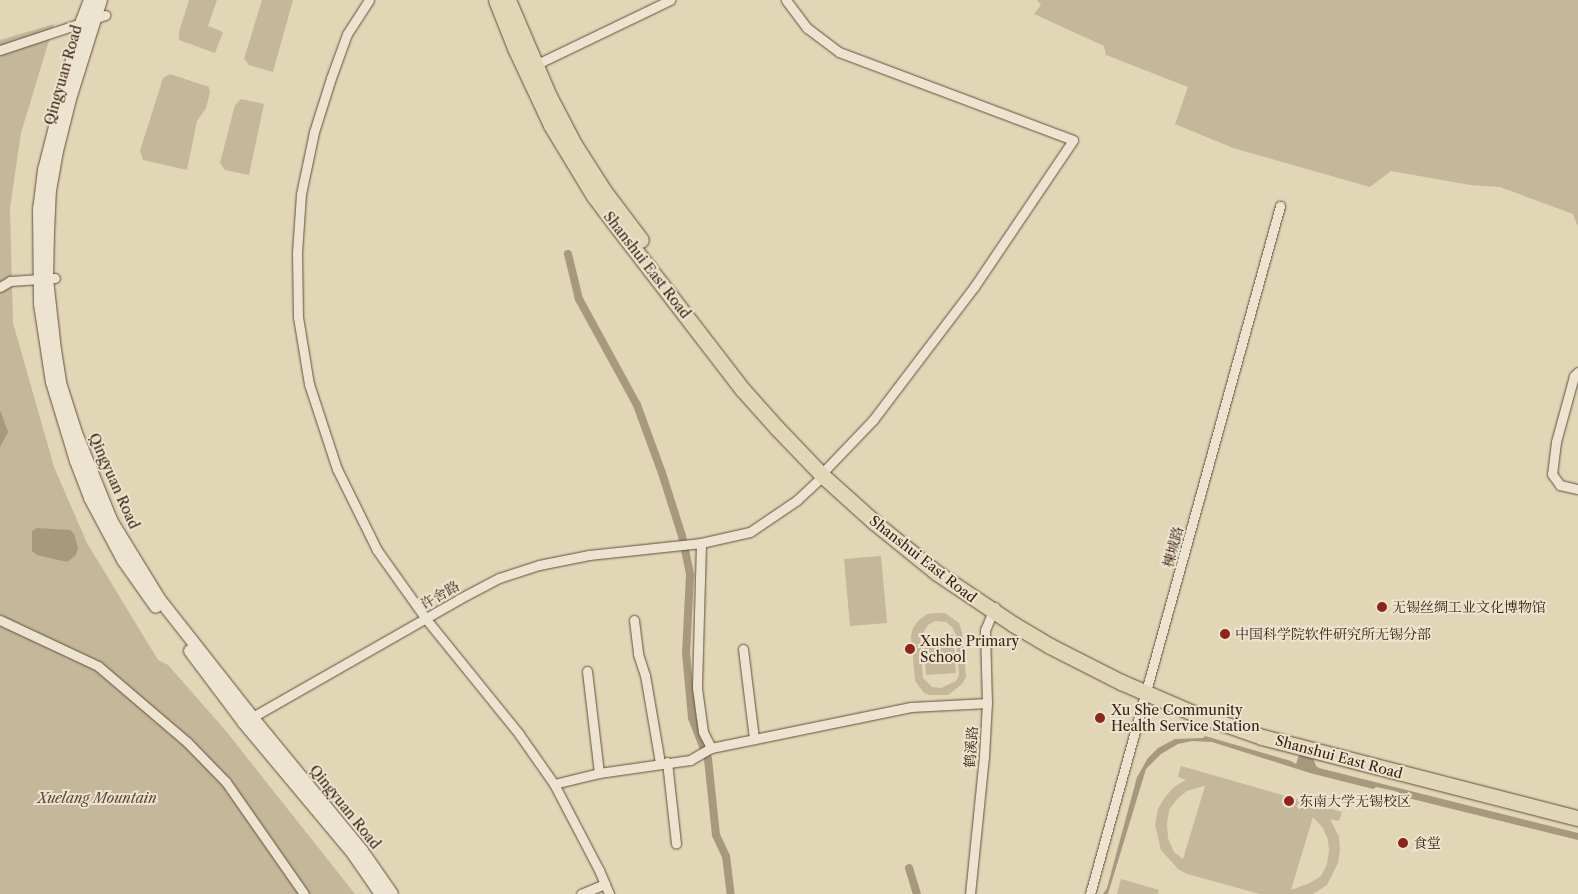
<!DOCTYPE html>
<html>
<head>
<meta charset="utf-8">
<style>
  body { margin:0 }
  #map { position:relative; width:1578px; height:894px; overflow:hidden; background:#e1d6b6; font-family:"Libre Caslon Text","Noto Serif SC",serif }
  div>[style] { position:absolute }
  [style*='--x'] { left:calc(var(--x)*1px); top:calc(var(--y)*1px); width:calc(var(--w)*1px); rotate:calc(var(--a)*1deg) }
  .green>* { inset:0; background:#c5b79a }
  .water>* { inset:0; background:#a8987e }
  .canal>* { height:8px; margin:-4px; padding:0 4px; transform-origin:4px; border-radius:4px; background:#a8987e }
  .roads { filter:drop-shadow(0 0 1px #644e3a) drop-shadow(0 0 1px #644e3a) }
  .street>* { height:9px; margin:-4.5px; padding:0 4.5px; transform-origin:4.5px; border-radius:4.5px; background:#ece4d0 }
  .secondary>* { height:12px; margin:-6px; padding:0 6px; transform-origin:6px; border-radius:6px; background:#ece4d0 }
  .highway>* { height:15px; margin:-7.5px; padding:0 7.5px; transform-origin:7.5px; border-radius:7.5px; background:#e1d6b6 }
  .dots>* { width:14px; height:14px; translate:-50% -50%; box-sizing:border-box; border:2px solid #ece4d0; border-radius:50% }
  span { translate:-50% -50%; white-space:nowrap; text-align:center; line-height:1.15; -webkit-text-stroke:4px #ece4d0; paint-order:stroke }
  .street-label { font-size:14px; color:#3a2011 }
  .poi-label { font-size:14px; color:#3a2011 }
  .left { translate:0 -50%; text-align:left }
  .park-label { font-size:14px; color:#5d4633; font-style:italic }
</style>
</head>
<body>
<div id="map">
  <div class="green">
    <div style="clip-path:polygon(189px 0,217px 0,208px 26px,223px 32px,215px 53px,179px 40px,179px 32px)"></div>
    <div style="clip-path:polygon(262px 0,293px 0,273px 72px,249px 65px,244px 59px)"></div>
    <div style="clip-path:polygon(1037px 0,1578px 0,1578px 227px,1573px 214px,1500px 187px,1470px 185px,1391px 171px,1370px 187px,1233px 148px,1175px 124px,1188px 87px,1106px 55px,1104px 46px,1034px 14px,1041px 5px)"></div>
    <div style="clip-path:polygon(54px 24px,21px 133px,10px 208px,13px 323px,54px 467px,87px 543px,158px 660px,168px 665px,226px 731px,355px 894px,0 894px,0 40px)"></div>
    <div style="clip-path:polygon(170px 74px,209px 87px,210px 93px,206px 108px,197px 121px,187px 170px,143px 160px,140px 151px,163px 78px)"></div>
    <div style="clip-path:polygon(241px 99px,264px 104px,249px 175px,225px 170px,220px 163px,235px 105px)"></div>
    <div style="clip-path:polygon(881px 556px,887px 623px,850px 626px,844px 559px)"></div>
    <div style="clip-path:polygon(evenodd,937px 613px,945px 613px,959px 623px,962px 632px,966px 677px,962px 684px,948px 695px,930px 695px,924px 693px,915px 681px,911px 636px,913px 628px,919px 620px,927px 614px,937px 613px,935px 621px,946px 622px,952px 627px,956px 635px,959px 675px,956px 681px,941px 688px,932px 687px,923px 678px,920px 638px,928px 625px,935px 621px)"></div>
    <div style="clip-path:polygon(953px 635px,956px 673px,926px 675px,923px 638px)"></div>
    <div style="clip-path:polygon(evenodd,1181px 766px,1342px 812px,1339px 821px,1330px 819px,1339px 837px,1340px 850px,1338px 863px,1327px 885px,1313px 894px,1260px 894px,1187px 874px,1178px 869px,1161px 850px,1155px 825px,1158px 809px,1165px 797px,1174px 787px,1186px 780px,1178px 777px,1181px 766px,1204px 786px,1205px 786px,1183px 859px,1174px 852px,1168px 838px,1167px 824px,1169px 810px,1177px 799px,1187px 791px,1204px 786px,1181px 766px,1313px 817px,1323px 828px,1328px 840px,1329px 851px,1327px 864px,1321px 876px,1310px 883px,1291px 890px,1313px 817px)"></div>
    <div style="clip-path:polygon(1121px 879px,1159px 890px,1158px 894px,1117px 894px)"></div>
  </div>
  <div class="water">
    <div style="clip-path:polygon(0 410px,8px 432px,0 447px)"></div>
    <div style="clip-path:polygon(37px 528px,70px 530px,74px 534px,78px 548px,76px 555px,67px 562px,37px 555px,32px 551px,32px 531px)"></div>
    <div style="clip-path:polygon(1205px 736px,1291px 761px,1296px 764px,1299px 755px,1313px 758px,1316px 766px,1319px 768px,1578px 833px,1578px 840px,1408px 798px,1395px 791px,1376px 787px,1373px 789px,1310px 773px,1212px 742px,1192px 741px,1178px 744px,1161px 754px,1146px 769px,1108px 894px,1103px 894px,1107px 888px,1137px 777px,1148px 758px,1158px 748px,1175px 739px,1203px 738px)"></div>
  </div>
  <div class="canal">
    <div style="--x:568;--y:254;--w:46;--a:76.3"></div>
    <div style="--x:579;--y:299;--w:121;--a:61.3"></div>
    <div style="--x:637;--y:405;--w:72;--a:69.8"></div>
    <div style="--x:662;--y:473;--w:66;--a:72.4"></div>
    <div style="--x:682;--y:536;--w:40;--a:78"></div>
    <div style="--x:690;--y:575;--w:78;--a:92.9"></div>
    <div style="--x:686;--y:653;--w:65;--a:84.7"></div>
    <div style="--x:692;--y:718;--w:44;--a:68.7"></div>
    <div style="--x:708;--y:759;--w:76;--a:84"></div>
    <div style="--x:716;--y:835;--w:23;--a:65"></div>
    <div style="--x:726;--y:856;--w:38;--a:83"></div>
    <div style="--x:909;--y:868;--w:27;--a:73"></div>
  </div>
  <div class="roads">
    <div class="street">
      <div style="--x:369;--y:0;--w:40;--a:122.9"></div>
      <div style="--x:347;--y:34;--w:47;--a:110"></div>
      <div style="--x:331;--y:78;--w:57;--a:107.5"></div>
      <div style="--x:314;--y:132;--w:63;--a:101.8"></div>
      <div style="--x:301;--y:194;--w:59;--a:93.9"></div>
      <div style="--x:297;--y:253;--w:64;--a:89.1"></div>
      <div style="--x:298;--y:317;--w:68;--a:80.7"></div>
      <div style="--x:309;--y:384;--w:89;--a:71.8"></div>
      <div style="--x:337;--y:469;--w:90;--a:63.7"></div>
      <div style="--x:377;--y:550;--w:85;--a:54.6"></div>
      <div style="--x:426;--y:619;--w:148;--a:51"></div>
      <div style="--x:519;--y:734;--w:61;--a:55"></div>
      <div style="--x:554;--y:784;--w:97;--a:62.4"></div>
      <div style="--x:599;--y:870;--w:26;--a:67"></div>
      <div style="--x:0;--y:50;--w:111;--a:-18.4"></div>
      <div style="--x:535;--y:65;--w:150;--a:-25.7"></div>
      <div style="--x:0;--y:287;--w:12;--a:-31"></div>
      <div style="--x:10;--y:281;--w:45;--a:-3.8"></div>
      <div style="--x:1578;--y:372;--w:6;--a:135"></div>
      <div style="--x:1574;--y:376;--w:68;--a:105.3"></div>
      <div style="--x:1556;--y:442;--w:32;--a:97"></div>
      <div style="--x:1552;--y:474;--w:14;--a:54"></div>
      <div style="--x:1560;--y:485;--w:18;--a:13"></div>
      <div style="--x:701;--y:543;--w:145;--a:91.6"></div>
      <div style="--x:697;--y:688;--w:44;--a:82.2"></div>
      <div style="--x:703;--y:732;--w:18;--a:63"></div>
      <div style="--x:0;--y:620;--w:108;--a:25.1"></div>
      <div style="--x:98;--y:666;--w:117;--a:40.5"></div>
      <div style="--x:187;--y:742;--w:56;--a:45.7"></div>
      <div style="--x:226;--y:782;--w:136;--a:55.1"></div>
      <div style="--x:634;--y:620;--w:34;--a:83"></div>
      <div style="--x:638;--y:654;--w:22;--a:72"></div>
      <div style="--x:645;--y:675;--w:89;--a:80.3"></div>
      <div style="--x:743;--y:649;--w:91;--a:83"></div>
      <div style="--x:587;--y:671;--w:103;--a:83.3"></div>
      <div style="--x:249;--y:719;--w:242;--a:-29.7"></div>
      <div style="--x:459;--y:599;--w:45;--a:-27.7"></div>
      <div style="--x:499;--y:578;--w:42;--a:-18"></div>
      <div style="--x:539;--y:565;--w:51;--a:-11.3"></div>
      <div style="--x:589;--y:555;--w:113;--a:-6.1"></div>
      <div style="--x:701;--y:543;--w:50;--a:-12.7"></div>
      <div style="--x:750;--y:532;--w:57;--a:-34.2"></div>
      <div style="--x:797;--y:500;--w:35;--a:-43"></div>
      <div style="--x:823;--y:476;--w:8;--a:-67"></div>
      <div style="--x:826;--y:469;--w:68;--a:-46.2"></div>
      <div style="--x:873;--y:420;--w:167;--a:-52.8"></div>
      <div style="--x:974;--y:287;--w:177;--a:-56"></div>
      <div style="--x:1073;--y:140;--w:250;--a:-159.4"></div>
      <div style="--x:839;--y:52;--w:40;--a:-143"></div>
      <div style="--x:807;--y:28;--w:35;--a:-127"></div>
      <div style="--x:667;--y:762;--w:82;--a:83.7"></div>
      <div style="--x:554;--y:784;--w:46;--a:-13.7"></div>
      <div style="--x:599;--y:773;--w:92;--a:-8.1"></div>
      <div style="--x:690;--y:760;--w:24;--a:-30"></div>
      <div style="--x:711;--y:748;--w:204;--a:-11.6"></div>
      <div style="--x:911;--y:707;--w:76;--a:-3"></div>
      <div style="--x:581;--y:894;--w:26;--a:-23"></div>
      <div style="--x:970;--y:894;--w:139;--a:-84.2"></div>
      <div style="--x:984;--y:756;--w:53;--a:-86.8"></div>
      <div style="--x:987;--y:703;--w:73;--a:-91.6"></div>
      <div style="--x:985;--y:630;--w:25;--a:-67"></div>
      <div style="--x:1090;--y:894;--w:714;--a:-74.56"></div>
    </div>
    <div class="secondary">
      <div style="--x:90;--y:0;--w:22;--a:111"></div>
      <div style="--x:82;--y:21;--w:154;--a:104.3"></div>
      <div style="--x:44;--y:170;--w:38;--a:97"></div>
      <div style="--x:39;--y:208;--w:96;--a:89.4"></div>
      <div style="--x:40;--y:304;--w:79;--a:81.3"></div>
      <div style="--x:52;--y:382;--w:83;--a:73.1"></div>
      <div style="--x:76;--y:461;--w:40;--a:69"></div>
      <div style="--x:90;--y:498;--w:70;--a:62"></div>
      <div style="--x:123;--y:560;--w:57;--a:54.9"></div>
      <div style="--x:101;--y:0;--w:104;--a:107.4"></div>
      <div style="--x:70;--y:99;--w:54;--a:104"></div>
      <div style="--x:57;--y:151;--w:39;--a:100"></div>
      <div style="--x:50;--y:189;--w:43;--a:92.7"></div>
      <div style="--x:48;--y:232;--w:47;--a:91.2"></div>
      <div style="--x:47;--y:279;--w:71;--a:83.6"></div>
      <div style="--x:55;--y:350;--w:36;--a:81"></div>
      <div style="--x:61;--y:386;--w:49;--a:72.3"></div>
      <div style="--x:76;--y:433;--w:96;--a:68"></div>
      <div style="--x:112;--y:522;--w:92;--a:58.4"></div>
      <div style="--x:160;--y:600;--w:149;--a:51.8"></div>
      <div style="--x:252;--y:717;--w:173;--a:50.6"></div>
      <div style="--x:362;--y:851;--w:52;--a:55.1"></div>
      <div style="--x:190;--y:651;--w:90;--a:53.1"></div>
      <div style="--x:244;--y:723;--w:168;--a:50.1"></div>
      <div style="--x:352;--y:852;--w:51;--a:55.4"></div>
    </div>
    <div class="highway">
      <div style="--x:496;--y:0;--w:52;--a:68.4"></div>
      <div style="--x:515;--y:48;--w:85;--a:64.9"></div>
      <div style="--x:551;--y:125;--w:83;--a:58.8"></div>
      <div style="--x:594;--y:196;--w:35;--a:53"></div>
      <div style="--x:615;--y:224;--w:210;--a:52.4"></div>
      <div style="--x:743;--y:390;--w:50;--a:48.3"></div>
      <div style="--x:776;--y:427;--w:68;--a:46.2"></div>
      <div style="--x:823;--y:476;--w:69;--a:42"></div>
      <div style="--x:874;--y:522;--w:81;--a:39"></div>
      <div style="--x:937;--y:573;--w:92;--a:33.9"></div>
      <div style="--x:1013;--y:624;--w:43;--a:30.7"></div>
      <div style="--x:1050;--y:646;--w:80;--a:26.9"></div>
      <div style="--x:1121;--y:682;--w:78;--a:23.3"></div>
      <div style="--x:1193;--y:713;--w:73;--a:19.2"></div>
      <div style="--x:1262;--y:737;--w:326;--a:14.4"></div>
      <div style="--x:508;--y:0;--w:104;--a:66.9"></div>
      <div style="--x:549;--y:96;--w:54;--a:62.5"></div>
      <div style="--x:574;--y:144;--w:56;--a:57.4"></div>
      <div style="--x:604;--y:191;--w:61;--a:52.9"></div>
    </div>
  </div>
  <div class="dots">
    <div style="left:1382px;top:607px;background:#8f2418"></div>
    <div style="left:1225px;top:634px;background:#8f2418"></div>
    <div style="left:910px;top:649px;background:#8f2418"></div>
    <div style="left:1100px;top:718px;background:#8f2418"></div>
    <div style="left:1289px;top:801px;background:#8f2418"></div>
    <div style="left:1403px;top:843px;background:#8f2418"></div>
  </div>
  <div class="street-label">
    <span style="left:63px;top:75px;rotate:-74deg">Qingyuan Road</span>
    <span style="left:647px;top:265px;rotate:52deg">Shanshui East Road</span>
    <span style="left:114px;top:481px;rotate:66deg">Qingyuan Road</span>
    <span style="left:1173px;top:547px;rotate:-75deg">楝城路</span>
    <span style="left:923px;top:559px;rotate:38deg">Shanshui East Road</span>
    <span style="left:440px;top:595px;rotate:-30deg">许舍路</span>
    <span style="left:971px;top:747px;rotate:-86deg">鹤溪路</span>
    <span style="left:1339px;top:757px;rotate:15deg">Shanshui East Road</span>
    <span style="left:345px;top:807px;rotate:51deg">Qingyuan Road</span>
  </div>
  <div class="poi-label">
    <span class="left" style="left:1392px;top:607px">无锡丝绸工业文化博物馆</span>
    <span class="left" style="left:1235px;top:634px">中国科学院软件研究所无锡分部</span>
    <span class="left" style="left:920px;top:649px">Xushe Primary<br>School</span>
    <span class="left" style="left:1111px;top:718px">Xu She Community<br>Health Service Station</span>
    <span class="left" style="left:1299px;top:801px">东南大学无锡校区</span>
    <span class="left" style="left:1413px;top:843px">食堂</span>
  </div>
  <div class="park-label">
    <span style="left:97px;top:798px">Xuelang Mountain</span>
  </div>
</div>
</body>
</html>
